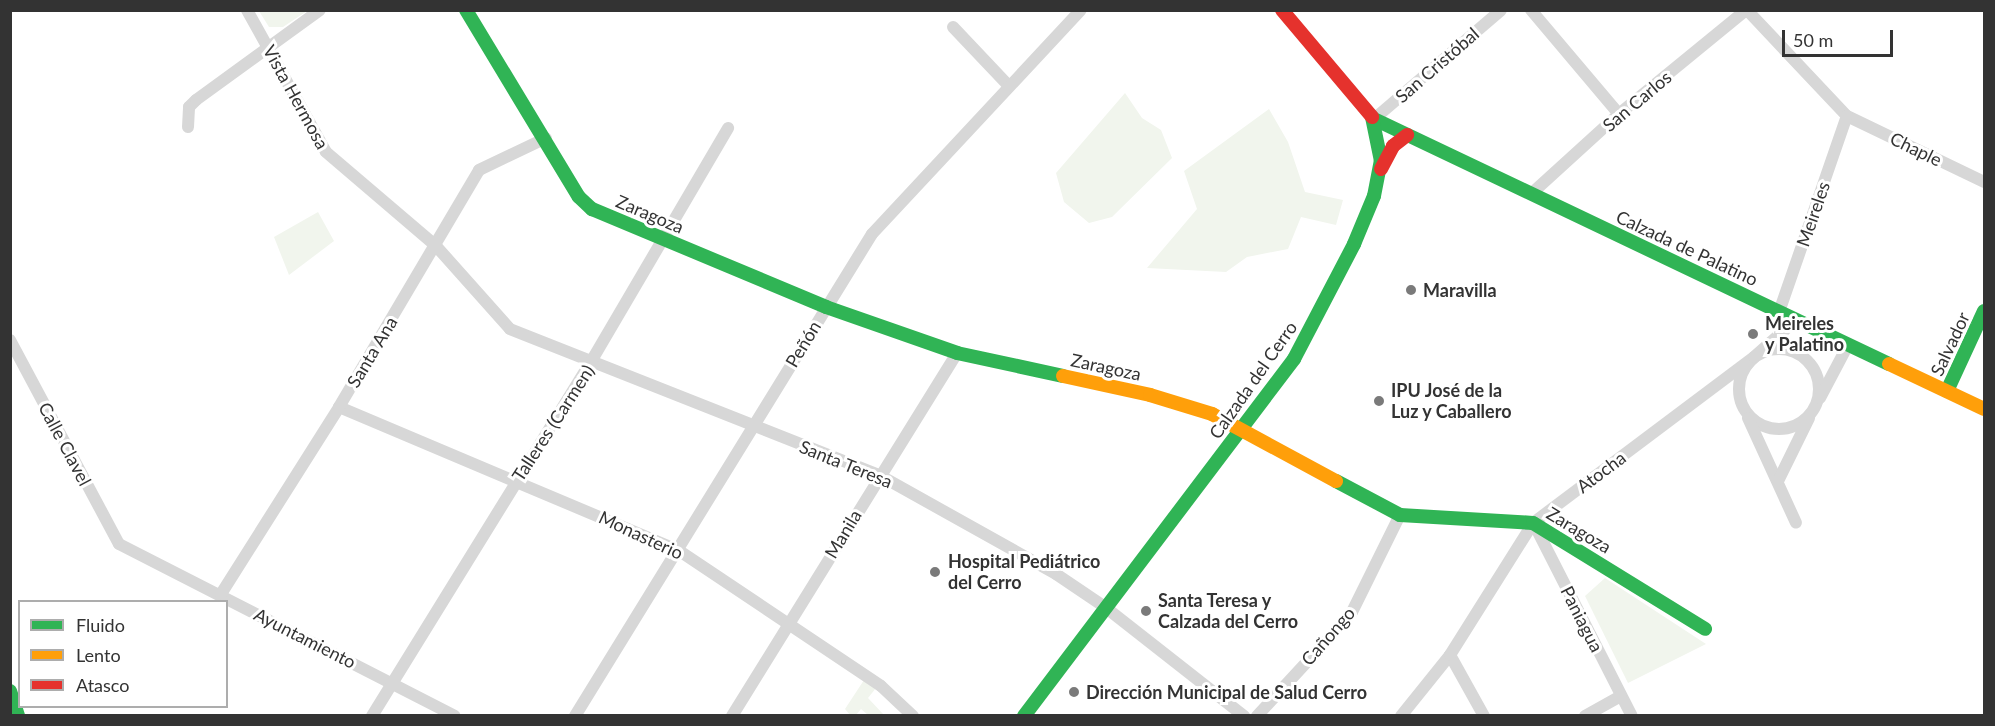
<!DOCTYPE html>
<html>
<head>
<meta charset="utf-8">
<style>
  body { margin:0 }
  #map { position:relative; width:1995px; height:726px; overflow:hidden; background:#fff; font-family:Lato,sans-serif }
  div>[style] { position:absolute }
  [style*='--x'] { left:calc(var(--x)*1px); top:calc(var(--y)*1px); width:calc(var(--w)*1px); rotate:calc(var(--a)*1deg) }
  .green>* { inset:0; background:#f1f5ed }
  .street>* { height:12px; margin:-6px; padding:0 6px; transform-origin:6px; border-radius:6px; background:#d7d7d7 }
  .street>.ring { margin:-6px; padding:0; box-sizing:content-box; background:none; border:12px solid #d7d7d7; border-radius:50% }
  .fast>* { height:14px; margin:-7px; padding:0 7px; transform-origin:7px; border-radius:7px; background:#30b455 }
  .slow>* { height:14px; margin:-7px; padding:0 7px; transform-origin:7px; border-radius:7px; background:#ff9f0a }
  .jam>* { height:14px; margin:-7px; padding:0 7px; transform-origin:7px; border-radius:7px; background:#e5322d }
  .dots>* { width:16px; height:16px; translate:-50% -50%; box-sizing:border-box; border:3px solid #fff; border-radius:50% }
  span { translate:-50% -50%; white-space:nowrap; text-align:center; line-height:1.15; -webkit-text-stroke:6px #fff; paint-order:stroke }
  .street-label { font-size:18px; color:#333 }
  .poi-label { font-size:18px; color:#333; font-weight:700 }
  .left { translate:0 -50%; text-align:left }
  .frame { position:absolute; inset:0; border:12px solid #333; pointer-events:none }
  .legend { position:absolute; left:18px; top:600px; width:210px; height:108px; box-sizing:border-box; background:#fff; border:2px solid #adadad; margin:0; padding:8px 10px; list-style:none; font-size:18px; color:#333 }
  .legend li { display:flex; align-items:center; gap:12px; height:30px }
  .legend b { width:30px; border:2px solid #adadad }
  .scale { position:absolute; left:1782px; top:30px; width:111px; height:27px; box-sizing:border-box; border:3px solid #333; border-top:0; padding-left:8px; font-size:18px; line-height:21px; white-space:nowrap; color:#333; -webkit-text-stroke:4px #fff; paint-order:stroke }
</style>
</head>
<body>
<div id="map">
  <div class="green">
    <div style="clip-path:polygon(259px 11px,307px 11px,283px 27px,269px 27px)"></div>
    <div style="clip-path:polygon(1125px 93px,1142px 118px,1161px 130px,1172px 158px,1112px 217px,1089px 223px,1064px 202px,1056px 173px)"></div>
    <div style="clip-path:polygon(1269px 109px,1288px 142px,1305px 192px,1343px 200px,1336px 225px,1301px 217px,1288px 249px,1247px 257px,1226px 272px,1147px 268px,1197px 209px,1184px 171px)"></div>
    <div style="clip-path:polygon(318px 212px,334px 241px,289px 275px,274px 237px)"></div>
    <div style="clip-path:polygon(1605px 578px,1706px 644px,1628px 683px,1585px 596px)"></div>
    <div style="clip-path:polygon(864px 680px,876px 688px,868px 698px,884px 715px,868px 715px,861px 709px,856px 715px,850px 715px,845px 709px)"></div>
  </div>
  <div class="street">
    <div style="--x:247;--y:10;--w:162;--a:60.9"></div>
    <div style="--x:326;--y:152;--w:145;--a:40.5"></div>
    <div style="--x:436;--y:246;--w:111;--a:48.3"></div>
    <div style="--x:510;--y:329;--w:397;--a:21.6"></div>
    <div style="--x:879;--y:475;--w:203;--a:29.2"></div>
    <div style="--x:1056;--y:574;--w:59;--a:34"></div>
    <div style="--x:1105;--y:607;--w:177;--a:38.1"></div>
    <div style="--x:1531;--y:10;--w:136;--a:49.8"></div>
    <div style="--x:1747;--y:10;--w:146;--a:46.7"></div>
    <div style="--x:1847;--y:116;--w:152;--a:25.7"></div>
    <div style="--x:953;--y:27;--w:80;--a:46.5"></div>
    <div style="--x:1374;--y:119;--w:167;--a:-40.6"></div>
    <div style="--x:188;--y:127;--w:20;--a:-87"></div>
    <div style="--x:189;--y:107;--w:10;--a:-45"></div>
    <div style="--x:196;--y:100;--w:153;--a:-36"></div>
    <div style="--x:1531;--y:194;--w:119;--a:-42.3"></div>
    <div style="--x:1619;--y:114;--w:164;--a:-39.3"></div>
    <div style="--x:1779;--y:312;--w:207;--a:-70.9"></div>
    <div style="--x:10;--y:340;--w:231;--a:61.9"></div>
    <div style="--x:119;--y:544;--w:377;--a:27.1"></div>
    <div class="ring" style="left:1739px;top:349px;width:68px;height:68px"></div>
    <div style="--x:1820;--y:398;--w:60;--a:-62.2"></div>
    <div style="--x:339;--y:407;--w:368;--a:22.9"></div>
    <div style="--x:678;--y:550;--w:244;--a:33.8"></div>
    <div style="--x:881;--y:686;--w:44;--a:43.2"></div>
    <div style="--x:1748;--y:418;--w:115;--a:65.4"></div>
    <div style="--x:1779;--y:479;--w:68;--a:-63.8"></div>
    <div style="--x:1535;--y:526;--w:213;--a:63"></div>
    <div style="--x:221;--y:594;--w:221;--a:-57.7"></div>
    <div style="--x:339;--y:407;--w:275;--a:-59.4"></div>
    <div style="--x:479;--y:170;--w:74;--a:-25.5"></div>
    <div style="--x:1450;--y:655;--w:70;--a:60.9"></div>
    <div style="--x:372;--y:716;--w:418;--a:-58.3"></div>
    <div style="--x:592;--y:360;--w:269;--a:-59.6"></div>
    <div style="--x:575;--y:716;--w:566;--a:-58.36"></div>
    <div style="--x:872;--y:234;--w:306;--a:-47"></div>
    <div style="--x:732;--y:716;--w:427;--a:-58.2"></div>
    <div style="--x:1257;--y:716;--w:139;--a:-47.3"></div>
    <div style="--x:1351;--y:614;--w:110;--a:-63.7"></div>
    <div style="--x:1401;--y:716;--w:78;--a:-51.2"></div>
    <div style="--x:1450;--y:655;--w:156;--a:-57.8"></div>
    <div style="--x:1533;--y:523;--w:276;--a:-36.9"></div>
    <div style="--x:1754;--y:357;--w:56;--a:-41.4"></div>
    <div style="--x:1585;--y:716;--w:41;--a:-29.1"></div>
  </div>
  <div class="fast">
    <div style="--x:466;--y:10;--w:218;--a:58.9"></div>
    <div style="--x:579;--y:197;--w:18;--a:43"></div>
    <div style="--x:592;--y:209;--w:254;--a:22.7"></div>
    <div style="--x:826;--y:307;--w:139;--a:19.3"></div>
    <div style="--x:957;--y:353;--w:108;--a:12.2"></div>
    <div style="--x:1374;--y:119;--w:570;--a:25.44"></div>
    <div style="--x:1947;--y:391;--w:88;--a:-65.2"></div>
    <div style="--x:1336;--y:481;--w:72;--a:28"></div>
    <div style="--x:1400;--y:515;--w:133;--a:3.4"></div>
    <div style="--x:1533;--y:523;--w:202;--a:31.6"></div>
    <div style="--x:10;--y:691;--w:26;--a:72"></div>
    <div style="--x:1024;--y:716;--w:448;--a:-52.9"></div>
    <div style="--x:1294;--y:359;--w:130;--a:-62.4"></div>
    <div style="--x:1354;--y:244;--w:52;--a:-67.4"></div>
    <div style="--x:1374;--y:196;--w:36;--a:-79"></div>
    <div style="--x:1381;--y:161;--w:45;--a:-101.6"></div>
  </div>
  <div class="slow">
    <div style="--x:1889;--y:364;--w:105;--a:25.3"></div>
    <div style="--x:1063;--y:376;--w:89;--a:12.3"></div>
    <div style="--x:1150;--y:395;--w:65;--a:17"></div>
    <div style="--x:1212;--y:414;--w:141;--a:28.4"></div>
  </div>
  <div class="jam">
    <div style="--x:1282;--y:10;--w:140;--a:49.9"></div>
    <div style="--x:1381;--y:169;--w:26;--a:-62"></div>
    <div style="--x:1393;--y:146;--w:18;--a:-38"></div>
  </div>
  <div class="dots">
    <div style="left:1411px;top:290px;background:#7a7a7a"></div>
    <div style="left:1753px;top:334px;background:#7a7a7a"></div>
    <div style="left:1379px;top:401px;background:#7a7a7a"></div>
    <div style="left:935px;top:572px;background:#7a7a7a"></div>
    <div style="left:1146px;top:611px;background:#7a7a7a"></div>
    <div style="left:1074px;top:692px;background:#7a7a7a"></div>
  </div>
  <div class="street-label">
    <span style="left:1437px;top:65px;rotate:-41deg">San Cristóbal</span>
    <span style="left:296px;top:97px;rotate:61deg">Vista Hermosa</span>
    <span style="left:1637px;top:101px;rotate:-40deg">San Carlos</span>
    <span style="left:1916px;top:149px;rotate:26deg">Chaple</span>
    <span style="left:650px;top:214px;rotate:23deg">Zaragoza</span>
    <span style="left:1813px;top:214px;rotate:-71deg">Meireles</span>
    <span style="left:1687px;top:248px;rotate:25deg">Calzada de Palatino</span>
    <span style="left:803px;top:344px;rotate:-59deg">Peñón</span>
    <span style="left:1950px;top:344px;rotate:-65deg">Salvador</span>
    <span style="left:372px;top:352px;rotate:-59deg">Santa Ana</span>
    <span style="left:1106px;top:367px;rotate:12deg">Zaragoza</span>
    <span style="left:1253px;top:380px;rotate:-55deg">Calzada del Cerro</span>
    <span style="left:553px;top:423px;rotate:-57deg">Talleres (Carmen)</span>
    <span style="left:65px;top:444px;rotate:62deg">Calle Clavel</span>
    <span style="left:846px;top:464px;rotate:22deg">Santa Teresa</span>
    <span style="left:1601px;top:472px;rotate:-37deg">Atocha</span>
    <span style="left:1579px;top:530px;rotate:31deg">Zaragoza</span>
    <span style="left:843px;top:534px;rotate:-59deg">Manila</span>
    <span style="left:641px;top:535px;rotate:25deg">Monasterio</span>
    <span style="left:1582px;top:619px;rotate:63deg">Paniagua</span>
    <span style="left:1328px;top:636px;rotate:-49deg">Cañongo</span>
    <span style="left:305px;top:638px;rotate:27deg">Ayuntamiento</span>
  </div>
  <div class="poi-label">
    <span class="left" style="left:1423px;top:290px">Maravilla</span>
    <span class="left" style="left:1765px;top:334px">Meireles<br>y Palatino</span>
    <span class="left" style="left:1391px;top:401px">IPU José de la<br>Luz y Caballero</span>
    <span class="left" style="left:948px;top:572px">Hospital Pediátrico<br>del Cerro</span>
    <span class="left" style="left:1158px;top:611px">Santa Teresa y<br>Calzada del Cerro</span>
    <span class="left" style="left:1086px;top:692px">Dirección Municipal de Salud Cerro</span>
  </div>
  <div class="frame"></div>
  <ul class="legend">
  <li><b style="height:8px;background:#30b455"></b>Fluido</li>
  <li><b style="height:8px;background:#ff9f0a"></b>Lento</li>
  <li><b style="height:8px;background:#e5322d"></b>Atasco</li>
  </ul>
  <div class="scale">50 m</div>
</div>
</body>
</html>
